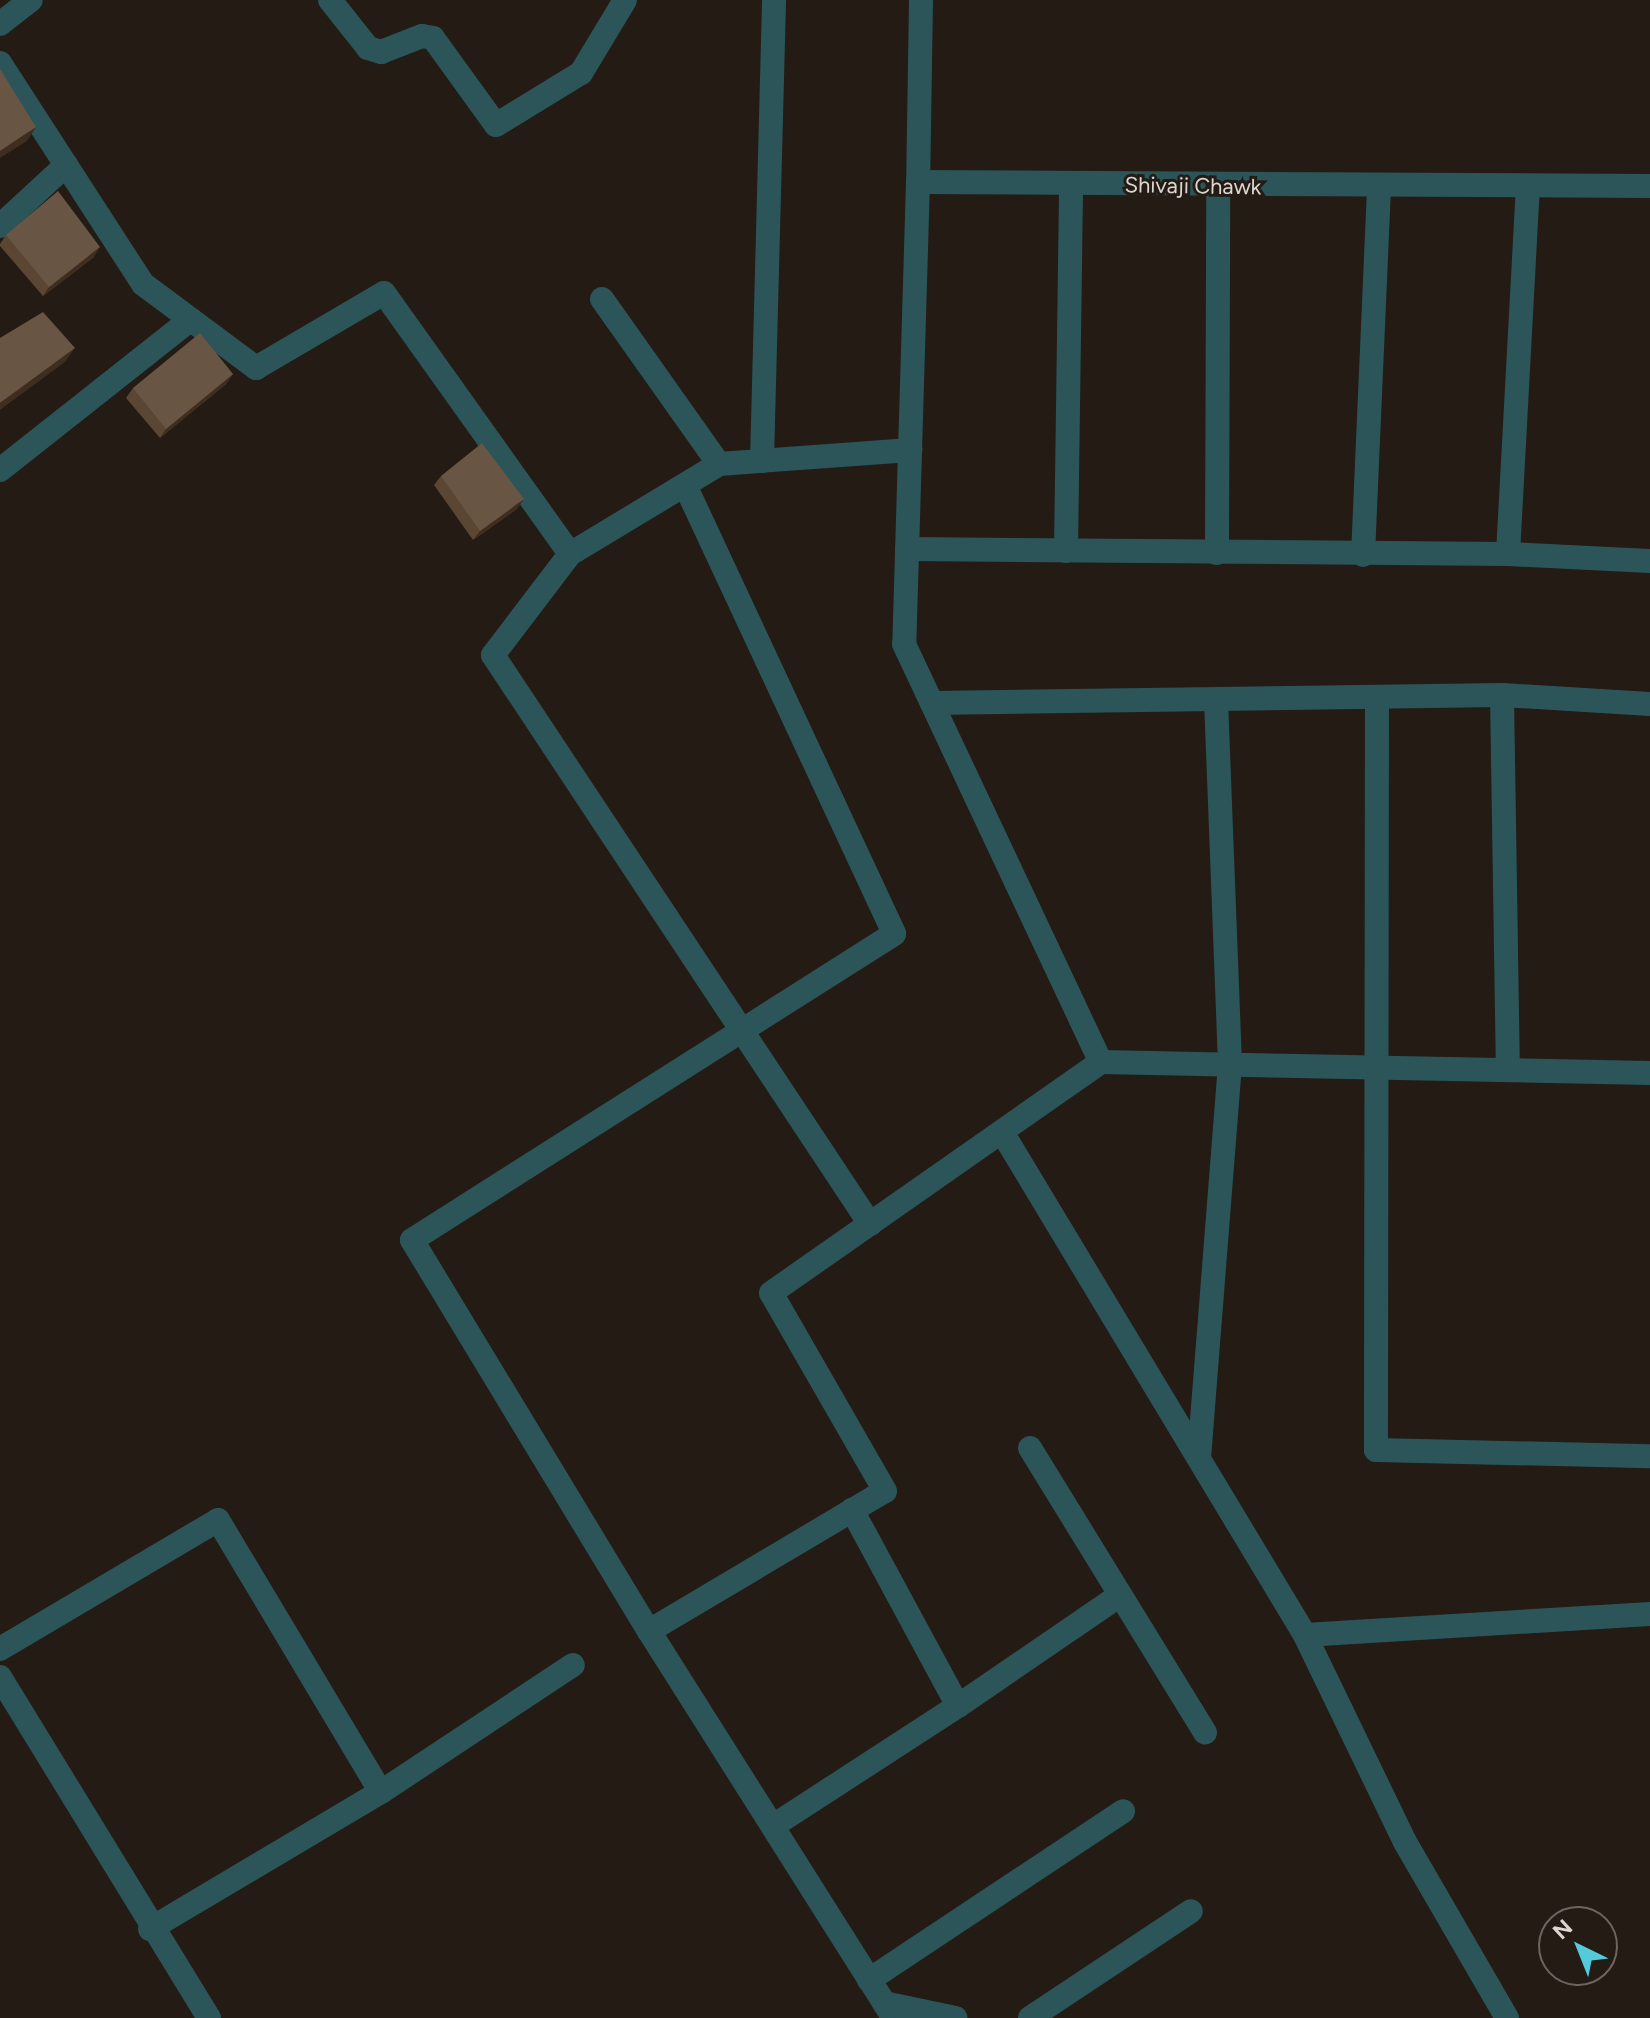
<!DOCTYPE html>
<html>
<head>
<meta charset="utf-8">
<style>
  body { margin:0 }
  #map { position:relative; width:1650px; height:2018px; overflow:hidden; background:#231b14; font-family:Figtree,sans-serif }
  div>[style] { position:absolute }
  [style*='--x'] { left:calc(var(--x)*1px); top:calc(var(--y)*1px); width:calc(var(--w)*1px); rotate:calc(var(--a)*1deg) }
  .street>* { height:24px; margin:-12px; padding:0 12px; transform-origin:12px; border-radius:12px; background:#2b5558 }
  .wall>* { inset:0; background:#5b4633 }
  .shaded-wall>* { inset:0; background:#3f2e1f }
  .building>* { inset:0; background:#695544 }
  span { translate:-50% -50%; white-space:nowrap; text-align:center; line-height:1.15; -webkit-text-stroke:6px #231b14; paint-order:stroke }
  .street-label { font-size:22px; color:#dcd6d1 }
  .north { position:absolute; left:1538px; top:1906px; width:80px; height:80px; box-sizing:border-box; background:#231b14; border:2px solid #6d6660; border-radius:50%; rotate:317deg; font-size:22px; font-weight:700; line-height:32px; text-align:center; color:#dcd6d1 }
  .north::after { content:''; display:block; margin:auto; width:28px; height:36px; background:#53cbdb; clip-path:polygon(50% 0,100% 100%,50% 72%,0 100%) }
</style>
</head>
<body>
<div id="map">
  <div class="street">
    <div style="--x:330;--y:0;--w:61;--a:51.6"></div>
    <div style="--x:368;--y:48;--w:14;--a:17"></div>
    <div style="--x:381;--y:52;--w:44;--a:-21.3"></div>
    <div style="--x:422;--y:36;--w:11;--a:10"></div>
    <div style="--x:433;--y:38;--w:107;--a:54.1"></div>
    <div style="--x:496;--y:125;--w:100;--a:-31.5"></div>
    <div style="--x:581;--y:73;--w:85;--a:-58.9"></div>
    <div style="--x:921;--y:0;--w:182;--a:90.9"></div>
    <div style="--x:918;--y:182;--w:732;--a:0.31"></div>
    <div style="--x:0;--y:24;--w:39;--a:-38"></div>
    <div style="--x:0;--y:63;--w:263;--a:57.1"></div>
    <div style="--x:143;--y:284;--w:141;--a:36.6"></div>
    <div style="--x:256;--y:368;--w:148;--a:-30.4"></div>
    <div style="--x:384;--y:293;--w:320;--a:54.5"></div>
    <div style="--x:570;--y:554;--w:174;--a:-31.1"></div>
    <div style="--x:719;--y:464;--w:192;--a:-4.2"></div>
    <div style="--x:918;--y:182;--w:462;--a:91.7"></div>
    <div style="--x:904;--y:644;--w:462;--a:64.8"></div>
    <div style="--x:0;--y:226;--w:90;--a:-42.7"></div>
    <div style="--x:602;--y:299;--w:202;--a:54.7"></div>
    <div style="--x:762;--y:461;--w:461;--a:-88.5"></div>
    <div style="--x:0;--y:470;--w:243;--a:-38.3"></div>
    <div style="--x:685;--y:485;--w:495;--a:65"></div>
    <div style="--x:894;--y:934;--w:571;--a:147.59"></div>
    <div style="--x:412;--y:1240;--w:457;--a:58.8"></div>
    <div style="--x:649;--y:1631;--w:458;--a:57.7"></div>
    <div style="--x:907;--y:549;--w:601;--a:0.48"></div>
    <div style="--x:1508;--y:554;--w:142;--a:2.8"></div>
    <div style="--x:1066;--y:551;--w:367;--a:-89.2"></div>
    <div style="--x:1217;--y:553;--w:366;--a:-89.8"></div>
    <div style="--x:570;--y:554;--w:127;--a:127.3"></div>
    <div style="--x:493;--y:655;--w:683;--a:56.47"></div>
    <div style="--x:1508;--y:554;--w:366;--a:-86.9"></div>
    <div style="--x:1363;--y:555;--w:368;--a:-87.5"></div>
    <div style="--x:1502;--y:695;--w:375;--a:89.1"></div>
    <div style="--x:1377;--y:697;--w:753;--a:90.08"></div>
    <div style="--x:1376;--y:1450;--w:274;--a:1.3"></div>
    <div style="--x:932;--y:703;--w:570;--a:-0.8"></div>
    <div style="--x:1502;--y:695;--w:148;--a:3.5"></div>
    <div style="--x:1002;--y:1132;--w:587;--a:58.94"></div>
    <div style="--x:1030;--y:1448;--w:334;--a:58.4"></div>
    <div style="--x:1199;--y:1458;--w:395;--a:-85.5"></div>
    <div style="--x:1230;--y:1064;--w:364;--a:-92.2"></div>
    <div style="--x:649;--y:1631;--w:274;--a:-30.7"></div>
    <div style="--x:885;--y:1491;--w:228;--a:-119.9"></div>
    <div style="--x:771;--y:1293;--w:403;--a:-35"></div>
    <div style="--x:1101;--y:1062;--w:549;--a:1.15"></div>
    <div style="--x:0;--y:1649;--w:253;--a:-30.6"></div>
    <div style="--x:218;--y:1520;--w:317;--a:59.1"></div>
    <div style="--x:0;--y:1677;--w:400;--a:58.5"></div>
    <div style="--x:958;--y:1706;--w:196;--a:-34.4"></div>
    <div style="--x:773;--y:1826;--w:221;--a:-33"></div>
    <div style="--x:958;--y:1706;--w:223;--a:-118.4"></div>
    <div style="--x:150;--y:1929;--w:269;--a:-30.7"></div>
    <div style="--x:381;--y:1792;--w:230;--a:-33.5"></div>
    <div style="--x:869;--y:1980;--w:305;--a:-33.6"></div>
    <div style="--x:884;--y:2003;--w:73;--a:11.9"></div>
    <div style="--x:1030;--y:2018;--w:193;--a:-33.6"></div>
    <div style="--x:1507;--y:2018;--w:203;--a:-120.1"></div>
    <div style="--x:1405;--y:1842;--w:230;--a:-115.8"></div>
    <div style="--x:1305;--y:1635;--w:346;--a:-3.5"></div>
  </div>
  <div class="wall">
    <div style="clip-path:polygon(6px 235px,94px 257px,43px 296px,0 246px,0 244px)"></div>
    <div style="clip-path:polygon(233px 374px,226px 384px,160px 438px,126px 398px,133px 388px)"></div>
    <div style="clip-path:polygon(441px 476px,517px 509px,473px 540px,434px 485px)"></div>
  </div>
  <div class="shaded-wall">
    <div style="clip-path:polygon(36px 127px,27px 141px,0 158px,0 151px)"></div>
    <div style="clip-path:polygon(100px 247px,94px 257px,43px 296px,49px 287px)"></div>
    <div style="clip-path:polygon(75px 348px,65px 362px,0 410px,0 403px)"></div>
    <div style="clip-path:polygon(233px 374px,226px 384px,160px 438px,166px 429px)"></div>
    <div style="clip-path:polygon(524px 499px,517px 509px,473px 540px,480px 531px)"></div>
  </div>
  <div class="building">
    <div style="clip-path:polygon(0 69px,36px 127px,0 151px)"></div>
    <div style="clip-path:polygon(58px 191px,100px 247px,49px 287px,6px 235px)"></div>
    <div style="clip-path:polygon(43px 312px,75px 348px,0 403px,0 338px)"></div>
    <div style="clip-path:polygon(200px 333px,233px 374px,166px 429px,133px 388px)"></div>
    <div style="clip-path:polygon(482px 443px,524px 499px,480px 531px,441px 476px)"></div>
  </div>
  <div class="street-label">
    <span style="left:1193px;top:186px;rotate:1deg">Shivaji Chawk</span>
  </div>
  <div class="north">N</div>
</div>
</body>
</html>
